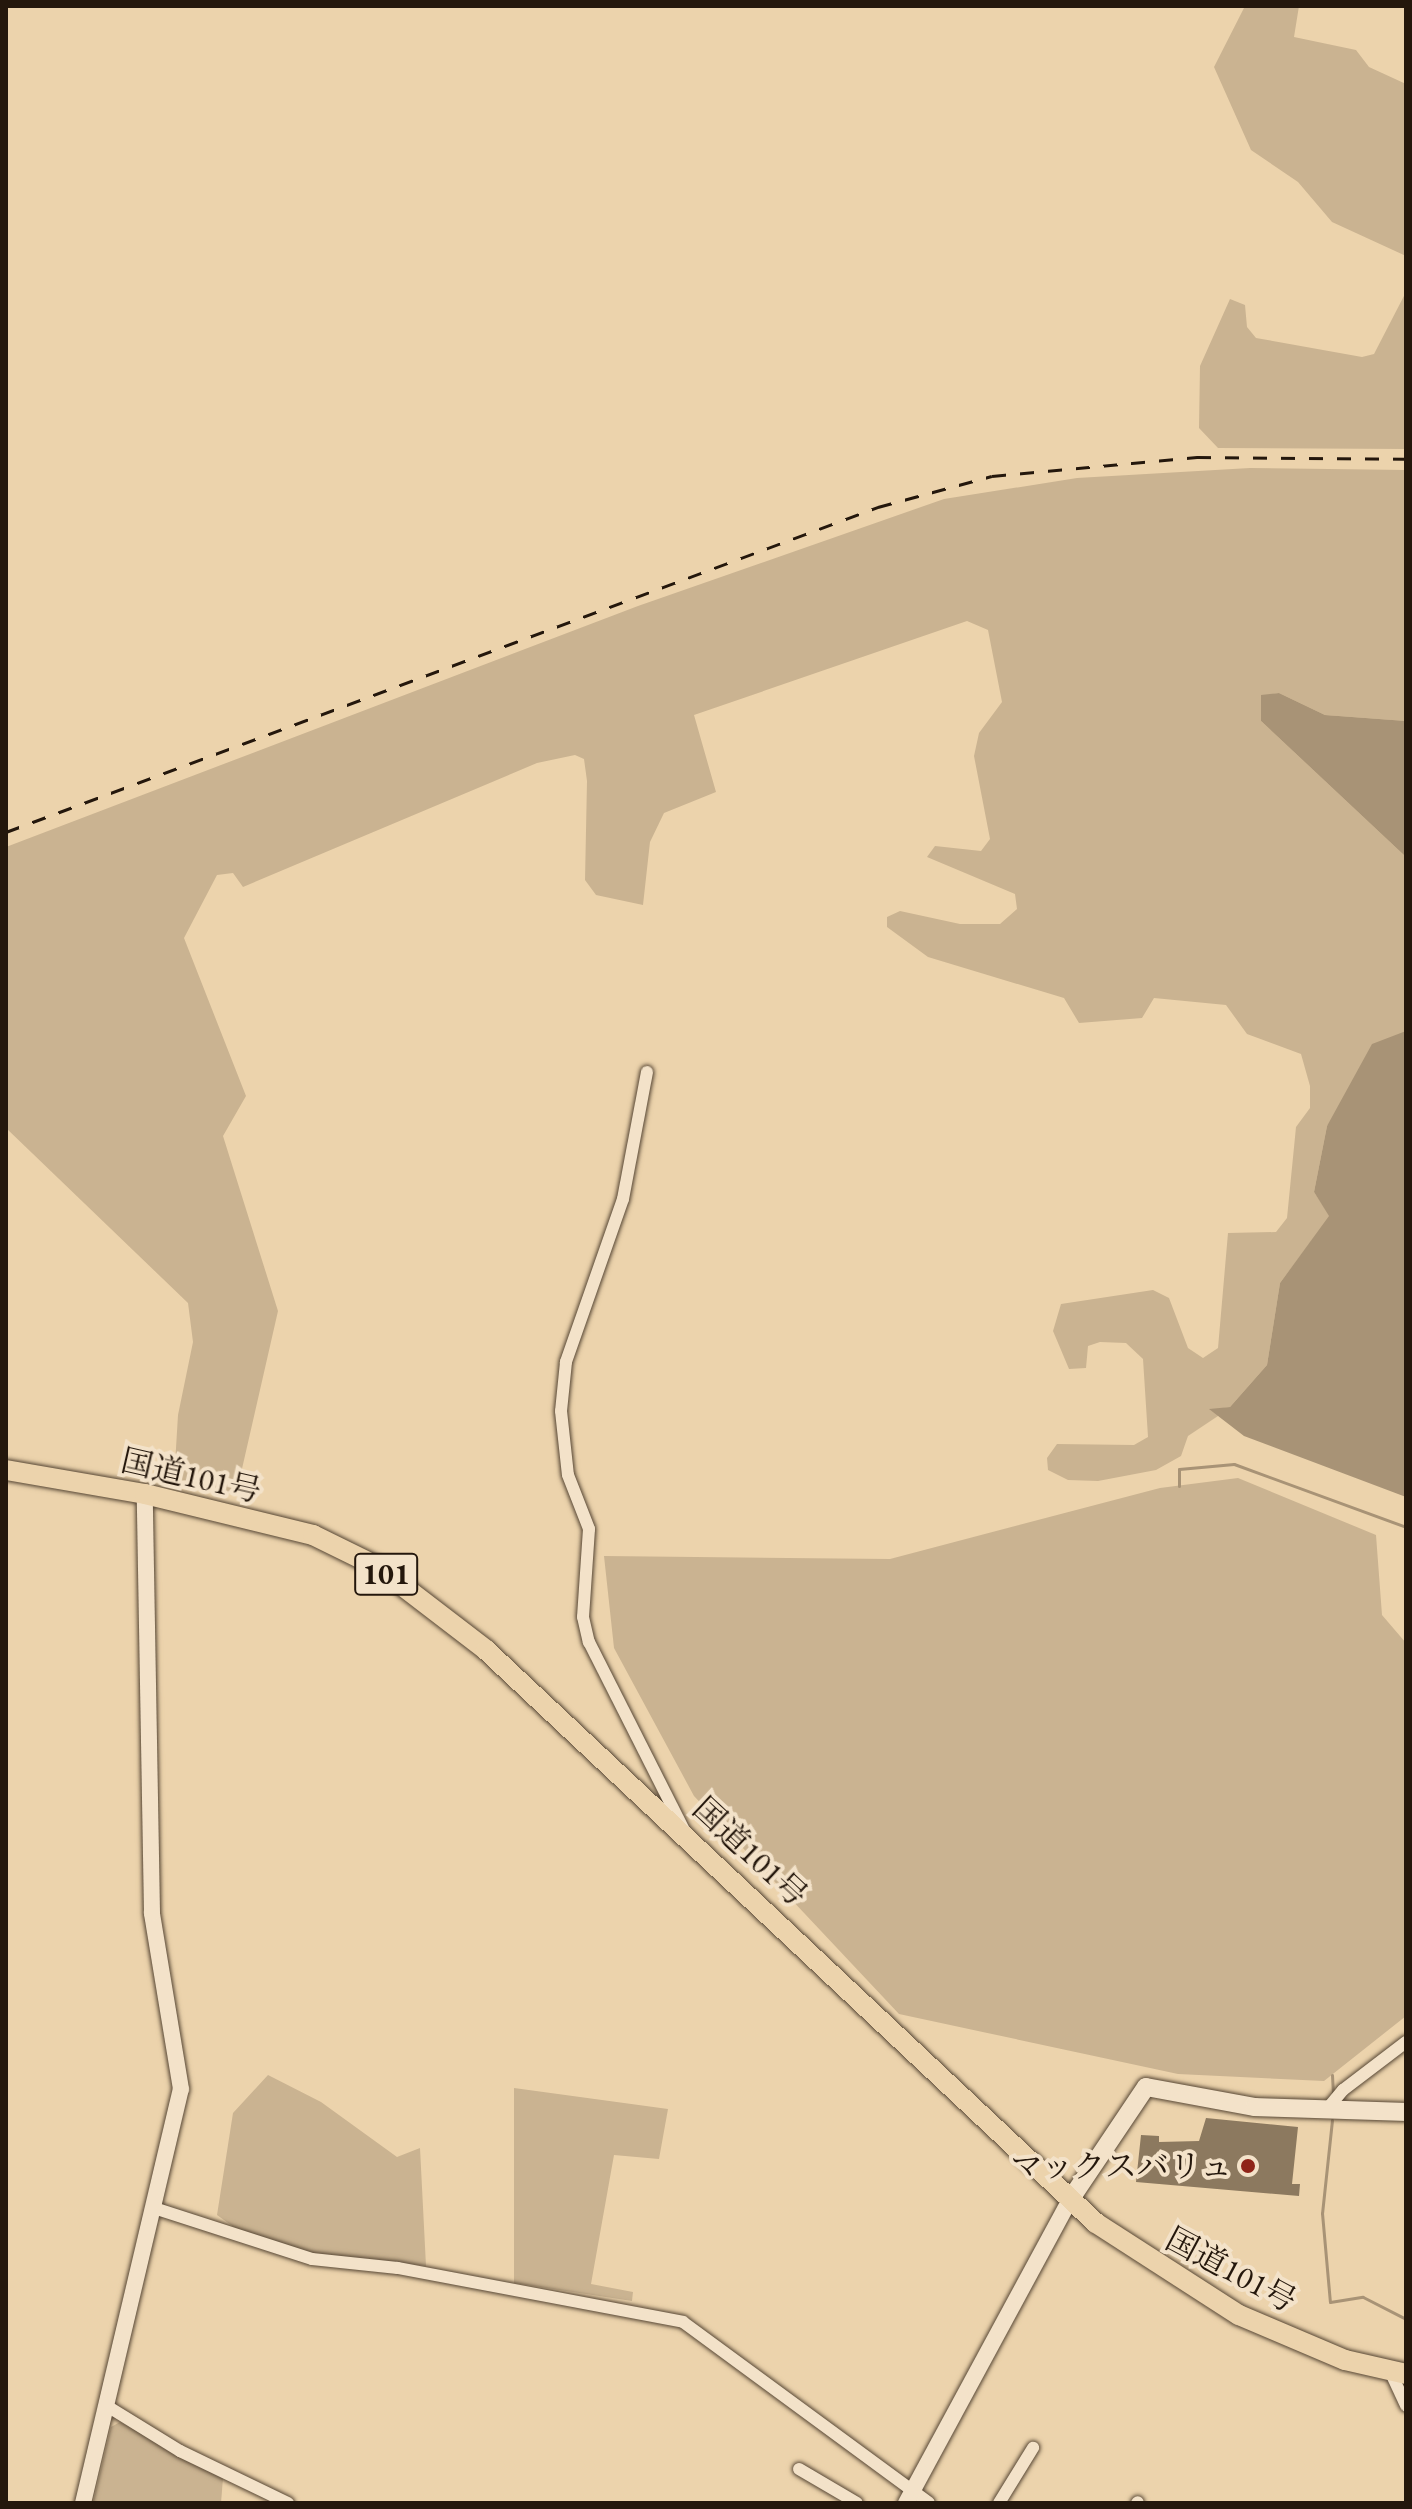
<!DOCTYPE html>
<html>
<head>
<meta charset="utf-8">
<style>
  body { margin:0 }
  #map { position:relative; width:1412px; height:2509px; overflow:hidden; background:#ecd3ac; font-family:"EB Garamond","Noto Serif JP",serif }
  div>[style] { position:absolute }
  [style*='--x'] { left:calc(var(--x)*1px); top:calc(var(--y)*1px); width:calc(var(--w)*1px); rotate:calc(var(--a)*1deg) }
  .green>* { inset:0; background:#cab391 }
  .water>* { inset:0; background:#a89376 }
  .stream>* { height:3px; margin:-1.5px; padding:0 1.5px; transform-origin:1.5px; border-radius:1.5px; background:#a89376 }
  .building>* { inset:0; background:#8c795f }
  .roads { filter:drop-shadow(0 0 2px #564634) drop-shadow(0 0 2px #564634) }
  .minor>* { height:12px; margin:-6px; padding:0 6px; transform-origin:6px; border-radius:6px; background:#f3e2c9 }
  .tertiary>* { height:16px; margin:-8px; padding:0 8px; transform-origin:8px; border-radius:8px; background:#f3e2c9 }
  .secondary>* { height:18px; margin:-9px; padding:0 9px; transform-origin:9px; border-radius:9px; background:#f3e2c9 }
  .trunk>* { height:20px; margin:-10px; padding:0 10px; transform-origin:10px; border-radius:10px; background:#ecd3ac }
  .rail>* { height:3px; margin-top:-1.5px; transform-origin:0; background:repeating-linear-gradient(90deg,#24170c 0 14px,transparent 0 28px) }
  .dots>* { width:22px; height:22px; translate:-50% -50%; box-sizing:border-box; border:4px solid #f3e2c9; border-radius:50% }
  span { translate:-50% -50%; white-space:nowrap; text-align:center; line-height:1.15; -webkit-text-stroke:8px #f3e2c9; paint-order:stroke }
  .shield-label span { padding:2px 6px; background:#f3e2c9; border:2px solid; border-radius:6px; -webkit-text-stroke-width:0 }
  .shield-label { font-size:30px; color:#24170c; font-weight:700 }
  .street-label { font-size:32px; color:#24170c }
  .poi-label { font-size:32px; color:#24170c }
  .right { translate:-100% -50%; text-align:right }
  .frame { position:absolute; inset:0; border:8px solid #24170c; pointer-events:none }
</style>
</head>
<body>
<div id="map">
  <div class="green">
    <div style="clip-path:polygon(1245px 6px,1299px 6px,1294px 37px,1356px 50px,1369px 67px,1406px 84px,1406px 256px,1332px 222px,1298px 182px,1251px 150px,1214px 67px)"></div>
    <div style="clip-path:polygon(1406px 292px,1406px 449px,1218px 448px,1199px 428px,1200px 366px,1230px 299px,1245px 305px,1247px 327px,1256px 338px,1362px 357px,1374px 354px)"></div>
    <div style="clip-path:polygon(1250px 468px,1406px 470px,1406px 721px,1325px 715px,1279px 693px,1261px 696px,1261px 721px,1406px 857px,1406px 1031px,1327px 1126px,1314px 1192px,1330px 1216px,1280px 1283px,1267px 1365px,1230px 1407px,1211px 1410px,1221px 1414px,1188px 1436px,1181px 1456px,1156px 1470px,1098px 1481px,1068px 1480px,1048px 1470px,1047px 1458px,1057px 1444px,1134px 1445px,1148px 1437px,1143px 1359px,1126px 1343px,1100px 1342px,1088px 1346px,1086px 1368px,1069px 1369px,1053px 1331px,1061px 1304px,1153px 1290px,1169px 1298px,1188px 1348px,1203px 1358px,1218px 1348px,1228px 1233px,1276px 1232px,1287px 1218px,1296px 1127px,1310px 1108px,1310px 1086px,1301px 1054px,1247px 1034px,1226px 1005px,1154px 998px,1142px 1018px,1079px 1023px,1064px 998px,928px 957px,887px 927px,887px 917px,900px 911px,960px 924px,1000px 924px,1017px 909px,1015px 894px,927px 857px,935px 846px,981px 851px,990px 839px,974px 756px,979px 733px,1002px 702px,988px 630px,967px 621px,694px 715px,716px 792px,664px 813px,650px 842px,643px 905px,596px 895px,585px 880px,587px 781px,584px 759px,575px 755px,537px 763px,243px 887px,233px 873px,217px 875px,184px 938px,246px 1096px,223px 1136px,278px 1311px,236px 1495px,174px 1481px,178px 1415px,193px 1342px,188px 1303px,6px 1128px,6px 847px,638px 606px,944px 499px,1077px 478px)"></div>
    <div style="clip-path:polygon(1238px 1478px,1376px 1535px,1382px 1615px,1406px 1643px,1406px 2016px,1324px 2081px,1178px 2074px,899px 2014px,694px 1796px,614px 1648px,604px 1556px,890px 1559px,1160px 1488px)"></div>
    <div style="clip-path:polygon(268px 2075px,321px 2102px,397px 2157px,420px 2148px,426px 2266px,312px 2253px,238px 2230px,217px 2215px,233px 2113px)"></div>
    <div style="clip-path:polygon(514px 2088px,668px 2109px,659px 2159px,614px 2155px,591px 2284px,633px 2292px,632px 2301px,514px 2283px)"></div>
    <div style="clip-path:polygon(120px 2422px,223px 2478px,221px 2503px,93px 2503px,111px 2427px)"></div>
  </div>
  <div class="water">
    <div style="clip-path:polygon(1279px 693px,1325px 715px,1406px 721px,1406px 857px,1261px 721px,1261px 695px)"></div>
    <div style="clip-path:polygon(1406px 1031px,1406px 1497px,1244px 1436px,1209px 1409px,1230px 1407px,1267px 1365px,1280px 1283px,1329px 1216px,1314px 1192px,1327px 1126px,1372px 1044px)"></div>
  </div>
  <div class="stream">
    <div style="--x:1179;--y:1486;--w:17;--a:-90"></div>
    <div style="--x:1179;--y:1469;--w:55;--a:-5.2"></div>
    <div style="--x:1234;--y:1464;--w:183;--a:20.1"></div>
    <div style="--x:1332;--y:2075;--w:18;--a:87"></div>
    <div style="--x:1332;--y:2120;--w:94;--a:96.1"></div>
    <div style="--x:1322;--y:2213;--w:89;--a:84.9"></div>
    <div style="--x:1330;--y:2302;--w:33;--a:-9"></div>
    <div style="--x:1363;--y:2297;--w:48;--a:27.1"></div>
  </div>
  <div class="building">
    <div style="clip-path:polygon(1206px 2118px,1298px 2127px,1292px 2184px,1300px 2184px,1299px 2196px,1136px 2182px,1141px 2135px,1159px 2136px,1159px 2142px,1199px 2141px)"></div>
  </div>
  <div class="roads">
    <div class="minor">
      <div style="--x:647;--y:1072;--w:129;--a:100.7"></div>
      <div style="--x:623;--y:1199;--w:173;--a:109.3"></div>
      <div style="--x:566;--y:1362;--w:49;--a:95.8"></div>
      <div style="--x:561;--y:1411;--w:64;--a:83.8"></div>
      <div style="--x:568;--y:1475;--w:58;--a:68.7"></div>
      <div style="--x:589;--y:1529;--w:88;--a:93.9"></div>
      <div style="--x:583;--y:1617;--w:26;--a:77"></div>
      <div style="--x:589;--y:1642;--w:211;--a:63.2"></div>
      <div style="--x:1327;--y:2109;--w:25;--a:-50"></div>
      <div style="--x:1343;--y:2090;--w:79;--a:-37.3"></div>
      <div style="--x:154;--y:2208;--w:166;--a:17.9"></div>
      <div style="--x:312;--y:2259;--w:86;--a:6"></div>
      <div style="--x:398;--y:2268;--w:290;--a:10.7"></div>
      <div style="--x:683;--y:2322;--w:305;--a:36.3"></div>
      <div style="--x:1390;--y:2371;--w:38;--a:65"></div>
      <div style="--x:107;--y:2406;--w:86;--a:31.7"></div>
      <div style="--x:180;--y:2451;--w:120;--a:25.7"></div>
      <div style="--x:799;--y:2469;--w:67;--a:30.4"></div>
      <div style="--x:999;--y:2503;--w:65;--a:-58.3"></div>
      <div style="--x:1137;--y:2503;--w:1;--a:-45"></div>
    </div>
    <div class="tertiary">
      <div style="--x:83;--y:2503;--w:425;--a:-76.7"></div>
      <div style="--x:181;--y:2089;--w:178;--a:-99.4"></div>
      <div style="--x:152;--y:1913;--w:419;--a:-91"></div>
      <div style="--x:906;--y:2503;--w:345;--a:-61.6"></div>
    </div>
    <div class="secondary">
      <div style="--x:1070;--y:2200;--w:136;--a:-56.1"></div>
      <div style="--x:1146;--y:2087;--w:111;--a:10.4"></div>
      <div style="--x:1255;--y:2107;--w:151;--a:1.9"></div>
    </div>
    <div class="trunk">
      <div style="--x:6;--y:1470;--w:141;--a:9.8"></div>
      <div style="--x:145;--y:1494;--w:173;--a:13.7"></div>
      <div style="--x:313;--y:1535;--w:72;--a:26.2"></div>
      <div style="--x:378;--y:1567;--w:136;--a:37.5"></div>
      <div style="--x:486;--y:1650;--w:837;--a:43.21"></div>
      <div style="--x:1096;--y:2223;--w:170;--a:32.8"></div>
      <div style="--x:1239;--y:2315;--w:115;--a:23"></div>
      <div style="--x:1345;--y:2360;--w:63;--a:12.9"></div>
    </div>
  </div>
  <div class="rail">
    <div style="--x:6;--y:832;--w:931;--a:-20.44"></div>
    <div style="--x:878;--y:507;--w:118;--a:-15.2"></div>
    <div style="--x:992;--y:476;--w:206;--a:-5.3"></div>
    <div style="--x:1197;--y:457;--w:209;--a:0.5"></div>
  </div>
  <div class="dots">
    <div style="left:1248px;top:2166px;background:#8f2418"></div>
  </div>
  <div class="shield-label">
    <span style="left:386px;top:1574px">101</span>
  </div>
  <div class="street-label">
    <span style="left:191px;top:1476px;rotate:13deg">国道101号</span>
    <span style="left:750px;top:1852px;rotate:43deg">国道101号</span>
    <span style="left:1231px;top:2270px;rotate:28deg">国道101号</span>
  </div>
  <div class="poi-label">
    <span class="right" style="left:1232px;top:2166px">マックスバリュ</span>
  </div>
  <div class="frame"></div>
</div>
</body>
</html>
